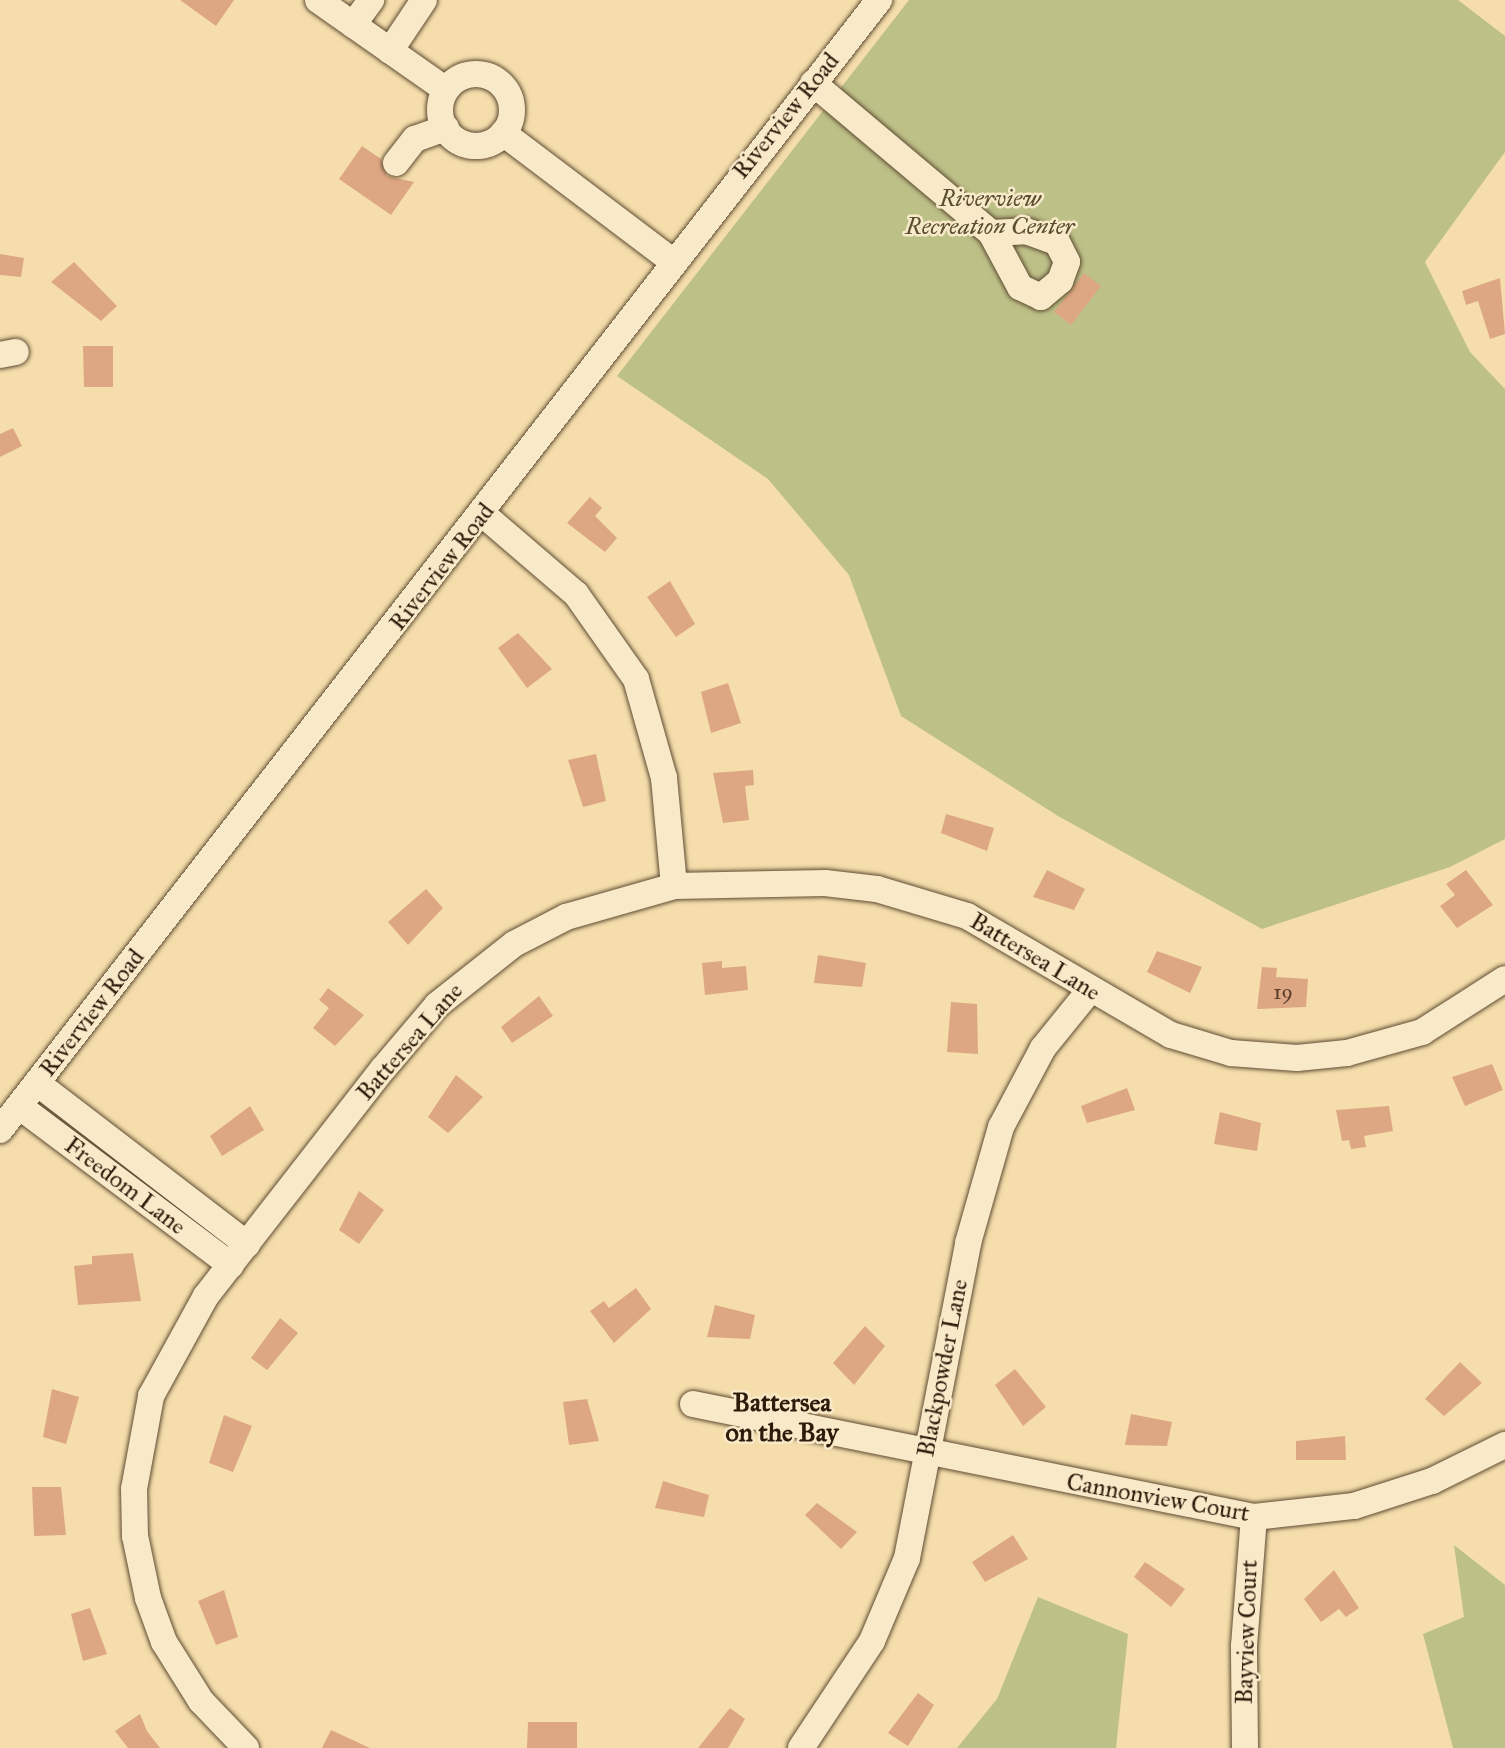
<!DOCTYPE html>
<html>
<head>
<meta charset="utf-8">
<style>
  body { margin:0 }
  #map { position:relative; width:1505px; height:1748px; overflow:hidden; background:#f5deac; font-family:"IM FELL Great Primer",serif }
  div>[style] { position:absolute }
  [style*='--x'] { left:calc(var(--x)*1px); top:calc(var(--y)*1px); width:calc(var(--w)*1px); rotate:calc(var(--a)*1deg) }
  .green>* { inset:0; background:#bdc188 }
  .building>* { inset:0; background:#dea783 }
  .roads { filter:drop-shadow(0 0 2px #604c33) drop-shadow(0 0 2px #604c33) }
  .minor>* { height:26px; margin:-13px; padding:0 13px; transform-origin:13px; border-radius:13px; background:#f8eac9 }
  .minor>.ring { margin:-13px; padding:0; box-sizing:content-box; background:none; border:26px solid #f8eac9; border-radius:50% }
  span { translate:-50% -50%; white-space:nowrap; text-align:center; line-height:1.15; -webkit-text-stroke:5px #f8eac9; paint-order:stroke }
  .number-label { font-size:21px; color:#5b3e29 }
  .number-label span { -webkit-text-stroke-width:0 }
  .street-label { font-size:24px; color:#2f1b0b }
  .park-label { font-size:24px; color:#5a4d30; font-style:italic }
  .neighbourhood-label { font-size:26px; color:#2f1b0b; font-weight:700 }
</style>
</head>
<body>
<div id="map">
  <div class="green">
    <div style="clip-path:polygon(909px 0,1458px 0,1505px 36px,1505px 152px,1425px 262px,1470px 352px,1505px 389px,1505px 839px,1450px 867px,1262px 929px,1058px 816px,901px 716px,849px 575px,768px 479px,617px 376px)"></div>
    <div style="clip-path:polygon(1454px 1545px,1505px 1585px,1505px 1748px,1453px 1748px,1423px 1634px,1464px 1617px)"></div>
    <div style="clip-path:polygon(1038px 1597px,1128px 1634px,1116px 1748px,957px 1748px,997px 1699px)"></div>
  </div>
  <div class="building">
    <div style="clip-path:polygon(180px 0,234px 0,216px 26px)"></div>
    <div style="clip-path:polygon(362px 146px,381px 159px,387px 176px,414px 182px,391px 215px,339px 179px)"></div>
    <div style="clip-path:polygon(0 254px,24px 258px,21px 277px,0 275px)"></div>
    <div style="clip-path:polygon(74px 262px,117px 306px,101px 321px,51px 282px)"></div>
    <div style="clip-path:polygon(1084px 273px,1101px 286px,1071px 325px,1054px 312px)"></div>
    <div style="clip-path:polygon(1500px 278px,1505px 334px,1490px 339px,1478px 301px,1466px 305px,1462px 291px)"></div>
    <div style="clip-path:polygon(83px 346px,113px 346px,113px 387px,84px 387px)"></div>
    <div style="clip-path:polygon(13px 428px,22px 446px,0 457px,0 434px)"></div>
    <div style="clip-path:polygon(590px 497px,602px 508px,595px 516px,617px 538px,605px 552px,567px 523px)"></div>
    <div style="clip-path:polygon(670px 581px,695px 624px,676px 637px,647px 597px)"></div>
    <div style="clip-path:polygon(518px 633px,552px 669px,527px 688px,498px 648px)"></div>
    <div style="clip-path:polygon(728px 683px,741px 723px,711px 733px,701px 692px)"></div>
    <div style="clip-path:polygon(596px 754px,606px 801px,583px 807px,568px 760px)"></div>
    <div style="clip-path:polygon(753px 770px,754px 785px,745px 786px,749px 820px,723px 823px,713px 773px)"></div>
    <div style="clip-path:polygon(946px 814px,994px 828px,987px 851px,941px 833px)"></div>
    <div style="clip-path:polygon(1047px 870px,1085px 889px,1074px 910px,1033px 897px)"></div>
    <div style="clip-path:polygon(1466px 870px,1493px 905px,1457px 928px,1440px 906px,1455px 895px,1446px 884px)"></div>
    <div style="clip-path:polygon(426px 889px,443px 908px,408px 945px,388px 922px)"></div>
    <div style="clip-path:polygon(1157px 951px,1202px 967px,1190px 993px,1147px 972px)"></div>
    <div style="clip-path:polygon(818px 955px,866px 963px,862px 987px,814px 983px)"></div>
    <div style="clip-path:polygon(722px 961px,722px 968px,746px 966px,748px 990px,705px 995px,702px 963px)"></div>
    <div style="clip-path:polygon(1262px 967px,1277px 968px,1276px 977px,1308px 979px,1306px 1007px,1257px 1009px)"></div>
    <div style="clip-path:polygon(328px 988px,364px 1015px,335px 1046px,313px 1028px,329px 1008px,319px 1000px)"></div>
    <div style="clip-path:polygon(539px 996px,553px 1016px,512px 1043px,501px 1027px)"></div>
    <div style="clip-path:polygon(951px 1002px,977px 1004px,978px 1054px,947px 1052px)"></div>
    <div style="clip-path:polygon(1492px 1064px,1503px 1090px,1465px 1106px,1452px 1077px)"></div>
    <div style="clip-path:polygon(456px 1075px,483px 1097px,448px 1133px,428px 1117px)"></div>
    <div style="clip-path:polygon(1127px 1088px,1135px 1110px,1087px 1123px,1081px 1106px)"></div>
    <div style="clip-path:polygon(250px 1106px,264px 1130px,222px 1156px,210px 1136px)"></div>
    <div style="clip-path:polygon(1389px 1106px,1393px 1131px,1364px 1136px,1366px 1147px,1351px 1149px,1349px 1140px,1342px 1141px,1336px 1110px)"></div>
    <div style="clip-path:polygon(1220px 1112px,1261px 1123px,1257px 1151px,1214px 1144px)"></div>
    <div style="clip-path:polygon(359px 1191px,384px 1210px,359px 1244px,339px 1230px)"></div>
    <div style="clip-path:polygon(133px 1253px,141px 1301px,78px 1305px,74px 1266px,92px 1264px,92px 1256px)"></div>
    <div style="clip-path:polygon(636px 1288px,651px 1309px,614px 1343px,590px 1311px,604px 1301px,609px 1308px)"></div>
    <div style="clip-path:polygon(715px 1305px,755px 1315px,750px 1339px,707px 1337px)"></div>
    <div style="clip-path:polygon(280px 1318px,298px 1333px,267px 1370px,251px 1358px)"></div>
    <div style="clip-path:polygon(865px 1326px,885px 1346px,854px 1385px,833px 1363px)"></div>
    <div style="clip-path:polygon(1460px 1362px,1482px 1383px,1444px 1416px,1425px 1399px)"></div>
    <div style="clip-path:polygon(1015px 1369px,1046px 1407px,1023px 1426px,995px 1385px)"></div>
    <div style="clip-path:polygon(52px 1389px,79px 1397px,66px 1444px,43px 1437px)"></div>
    <div style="clip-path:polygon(587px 1399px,599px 1441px,569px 1445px,563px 1402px)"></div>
    <div style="clip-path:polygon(1131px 1414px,1172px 1422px,1167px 1446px,1125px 1445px)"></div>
    <div style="clip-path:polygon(224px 1415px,252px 1426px,233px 1472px,209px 1463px)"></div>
    <div style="clip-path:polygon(1345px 1436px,1346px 1460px,1296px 1460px,1296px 1441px)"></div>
    <div style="clip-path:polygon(663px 1481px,709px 1495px,704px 1517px,655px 1508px)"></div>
    <div style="clip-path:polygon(32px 1487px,61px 1487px,66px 1535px,34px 1536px)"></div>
    <div style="clip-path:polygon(817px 1503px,857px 1532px,841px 1549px,805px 1515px)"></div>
    <div style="clip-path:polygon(1013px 1535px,1028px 1559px,985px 1582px,972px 1562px)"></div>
    <div style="clip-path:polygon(1145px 1562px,1185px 1589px,1171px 1607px,1134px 1577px)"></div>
    <div style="clip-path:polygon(1334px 1570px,1359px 1608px,1346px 1617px,1339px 1609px,1321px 1622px,1304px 1599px)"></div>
    <div style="clip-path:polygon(224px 1590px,238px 1637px,216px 1645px,198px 1601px)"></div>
    <div style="clip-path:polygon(90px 1608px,107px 1654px,83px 1661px,71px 1614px)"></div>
    <div style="clip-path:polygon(918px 1693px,934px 1705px,908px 1746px,888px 1733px)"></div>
    <div style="clip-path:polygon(730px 1708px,745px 1719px,728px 1748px,698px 1748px)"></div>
    <div style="clip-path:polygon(140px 1714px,147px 1731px,160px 1748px,128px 1748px,115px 1731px)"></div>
    <div style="clip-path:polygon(528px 1722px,577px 1722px,577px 1748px,527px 1748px)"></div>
    <div style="clip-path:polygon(331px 1730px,370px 1748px,322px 1748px)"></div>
  </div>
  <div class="roads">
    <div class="minor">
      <div style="--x:318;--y:0;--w:156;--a:35.1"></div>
      <div style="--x:353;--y:25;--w:31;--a:-54"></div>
      <div style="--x:390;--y:51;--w:61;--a:-56.3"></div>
      <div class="ring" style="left:440px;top:74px;width:46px;height:46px"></div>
      <div style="--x:813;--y:83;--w:233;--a:40.1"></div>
      <div style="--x:503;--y:133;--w:211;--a:37.1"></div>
      <div style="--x:396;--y:163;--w:31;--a:-52"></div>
      <div style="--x:415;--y:139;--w:33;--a:-20"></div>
      <div style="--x:1026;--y:231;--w:33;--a:20"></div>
      <div style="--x:1057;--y:242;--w:22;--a:63"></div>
      <div style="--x:1067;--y:262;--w:20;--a:110"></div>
      <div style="--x:1060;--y:281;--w:25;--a:140"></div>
      <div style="--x:1041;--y:297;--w:23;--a:-155"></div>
      <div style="--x:1020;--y:287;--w:61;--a:-118.2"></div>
      <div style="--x:991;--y:233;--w:35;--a:-3"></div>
      <div style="--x:0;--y:355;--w:16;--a:-11"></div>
      <div style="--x:484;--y:515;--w:121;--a:40.7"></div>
      <div style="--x:576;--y:594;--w:104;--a:54.8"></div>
      <div style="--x:636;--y:679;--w:103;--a:74.2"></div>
      <div style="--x:664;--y:778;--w:108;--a:84.7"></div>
      <div style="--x:37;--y:1083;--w:265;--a:37.5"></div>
      <div style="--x:19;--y:1106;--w:265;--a:36.9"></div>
      <div style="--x:0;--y:1130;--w:1432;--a:-52.12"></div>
      <div style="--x:693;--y:1404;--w:572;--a:11.39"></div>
      <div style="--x:1254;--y:1517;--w:101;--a:-6.3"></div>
      <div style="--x:1354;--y:1506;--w:82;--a:-17.8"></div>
      <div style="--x:1432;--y:1481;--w:81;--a:-26.3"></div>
      <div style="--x:246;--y:1748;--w:65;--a:-133.8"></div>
      <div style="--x:201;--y:1701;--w:70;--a:-122.1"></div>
      <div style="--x:164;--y:1642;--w:47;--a:-110"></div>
      <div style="--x:148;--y:1598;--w:63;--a:-101.8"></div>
      <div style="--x:135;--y:1536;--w:47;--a:-91.2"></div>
      <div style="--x:134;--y:1489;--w:95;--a:-79.6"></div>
      <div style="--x:151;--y:1396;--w:114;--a:-61.2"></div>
      <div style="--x:206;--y:1296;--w:288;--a:-52.1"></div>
      <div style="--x:383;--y:1069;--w:84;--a:-49.8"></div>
      <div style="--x:437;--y:1005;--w:98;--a:-38.4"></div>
      <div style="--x:514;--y:944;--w:59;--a:-27.4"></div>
      <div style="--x:566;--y:917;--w:112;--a:-16"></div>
      <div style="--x:674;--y:886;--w:151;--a:-1.1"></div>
      <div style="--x:825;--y:883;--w:52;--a:6.6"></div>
      <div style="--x:877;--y:889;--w:94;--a:16.7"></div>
      <div style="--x:967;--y:916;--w:236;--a:30.3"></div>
      <div style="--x:1171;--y:1035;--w:63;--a:16.7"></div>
      <div style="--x:1231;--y:1053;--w:66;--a:4.3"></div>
      <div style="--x:1297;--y:1058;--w:50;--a:-5.7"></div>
      <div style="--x:1347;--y:1053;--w:78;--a:-15.6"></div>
      <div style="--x:1422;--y:1032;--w:98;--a:-32.6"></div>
      <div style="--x:801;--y:1748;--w:128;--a:-56.4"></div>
      <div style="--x:872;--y:1641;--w:90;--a:-67.1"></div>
      <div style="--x:907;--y:1558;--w:321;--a:-79"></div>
      <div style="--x:968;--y:1243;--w:121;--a:-74.1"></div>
      <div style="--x:1001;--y:1127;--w:89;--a:-62"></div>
      <div style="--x:1043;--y:1048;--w:75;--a:-51"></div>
      <div style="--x:1245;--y:1748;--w:102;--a:-90.6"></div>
      <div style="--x:1244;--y:1646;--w:129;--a:-85.6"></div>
    </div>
  </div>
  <div class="number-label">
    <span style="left:1283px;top:992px">19</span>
  </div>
  <div class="street-label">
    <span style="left:786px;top:116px;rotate:-51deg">Riverview Road</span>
    <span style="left:442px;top:567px;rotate:-52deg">Riverview Road</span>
    <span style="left:1035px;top:957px;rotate:31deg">Battersea Lane</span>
    <span style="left:92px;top:1013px;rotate:-52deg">Riverview Road</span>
    <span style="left:410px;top:1042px;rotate:-49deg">Battersea Lane</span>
    <span style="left:125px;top:1186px;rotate:37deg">Freedom Lane</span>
    <span style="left:943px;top:1368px;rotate:-79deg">Blackpowder Lane</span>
    <span style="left:1158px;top:1498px;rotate:10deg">Cannonview Court</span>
    <span style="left:1247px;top:1632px;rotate:-88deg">Bayview Court</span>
  </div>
  <div class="park-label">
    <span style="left:990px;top:213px">Riverview<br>Recreation Center</span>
  </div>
  <div class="neighbourhood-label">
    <span style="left:782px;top:1418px">Battersea<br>on the Bay</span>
  </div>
</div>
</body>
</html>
